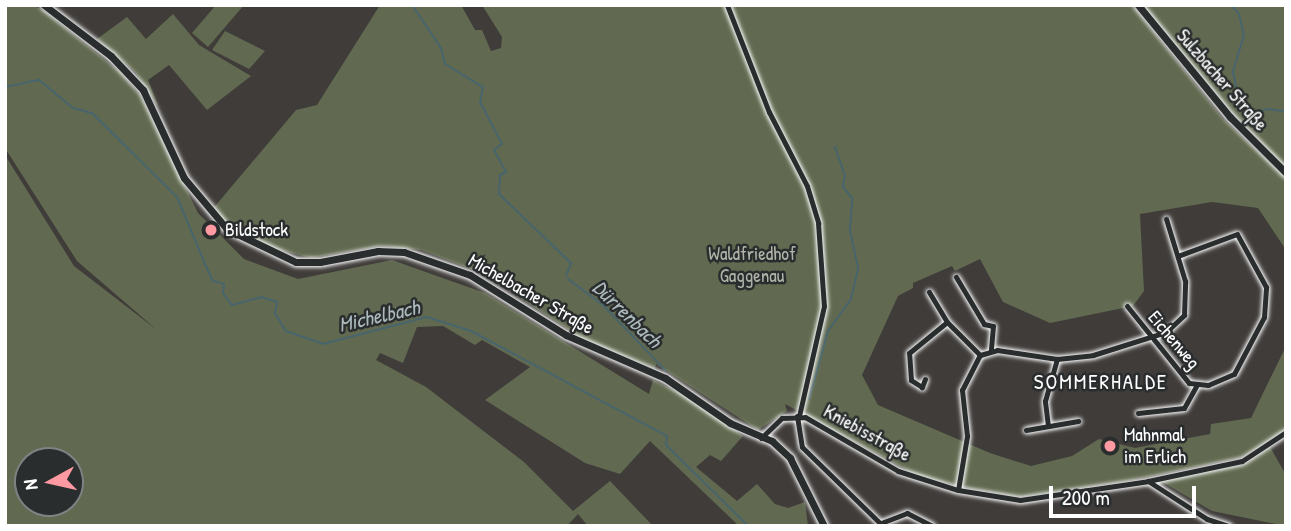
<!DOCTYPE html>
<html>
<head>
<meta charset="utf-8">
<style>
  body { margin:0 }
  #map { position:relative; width:1291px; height:531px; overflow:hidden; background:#3f3c3a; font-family:"Patrick Hand",sans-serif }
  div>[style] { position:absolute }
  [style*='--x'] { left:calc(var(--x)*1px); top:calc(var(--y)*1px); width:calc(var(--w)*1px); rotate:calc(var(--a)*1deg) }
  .green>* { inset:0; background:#616a50 }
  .stream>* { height:2px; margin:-1px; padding:0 1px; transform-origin:1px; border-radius:1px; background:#48656d }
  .roads { filter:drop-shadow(0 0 2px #fff) drop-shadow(0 0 2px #fff) }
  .street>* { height:5px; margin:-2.5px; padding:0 2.5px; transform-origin:2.5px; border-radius:2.5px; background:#2a2d2e }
  .secondary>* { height:7px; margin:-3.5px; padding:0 3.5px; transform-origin:3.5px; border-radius:3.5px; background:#2a2d2e }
  .dots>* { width:19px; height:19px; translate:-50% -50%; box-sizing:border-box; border:4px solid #2a2d2e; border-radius:50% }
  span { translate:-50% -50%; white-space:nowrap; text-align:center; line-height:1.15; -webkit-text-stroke:5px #2a2d2e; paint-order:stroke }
  .street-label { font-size:19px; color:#fff }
  .poi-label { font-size:19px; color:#fff }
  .left { translate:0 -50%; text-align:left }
  .park-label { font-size:19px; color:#b0b4a8 }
  .water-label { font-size:21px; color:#adbabd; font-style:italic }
  .neighbourhood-label { font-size:21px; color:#fff; letter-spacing:2px }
  .frame { position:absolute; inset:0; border:7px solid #fff; pointer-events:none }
  .north { position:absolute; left:14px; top:447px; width:70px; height:70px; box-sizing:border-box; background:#2a2d2e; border:2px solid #7f8182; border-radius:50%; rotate:262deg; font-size:19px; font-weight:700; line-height:28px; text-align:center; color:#fff }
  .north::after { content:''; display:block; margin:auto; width:24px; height:32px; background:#ff9aa2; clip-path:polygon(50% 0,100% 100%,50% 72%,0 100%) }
  .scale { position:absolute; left:1049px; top:486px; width:147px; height:32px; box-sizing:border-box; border:4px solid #fff; border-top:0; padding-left:9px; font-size:21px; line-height:24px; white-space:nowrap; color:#fff; -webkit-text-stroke:5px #2a2d2e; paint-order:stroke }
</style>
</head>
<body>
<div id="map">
  <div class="green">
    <div style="clip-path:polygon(evenodd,5px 5px,32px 5px,44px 11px,121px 73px,140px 95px,198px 213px,244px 259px,298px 279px,392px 260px,485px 293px,649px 394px,653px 380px,687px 397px,743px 436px,721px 461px,710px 455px,696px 467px,737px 501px,757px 484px,775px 504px,788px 508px,805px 502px,808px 526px,739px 526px,650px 441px,620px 474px,585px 463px,485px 400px,530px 367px,482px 340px,475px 345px,443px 326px,417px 327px,403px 363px,380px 353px,376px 360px,426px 387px,524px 462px,573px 511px,610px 481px,653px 526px,588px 526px,578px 514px,567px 526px,5px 526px,5px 155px,74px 266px,157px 330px,77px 261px,5px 148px,5px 5px,28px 461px,70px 461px,70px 503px,28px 503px,28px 461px)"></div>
    <div style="clip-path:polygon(216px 5px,244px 5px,208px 47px,192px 33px)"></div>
    <div style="clip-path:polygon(380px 5px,461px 5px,475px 30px,482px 30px,491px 51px,501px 48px,502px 37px,482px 5px,1132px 5px,1223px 119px,1286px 178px,1286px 250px,1258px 208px,1212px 202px,1140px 214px,1144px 291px,1133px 306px,1050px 323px,1003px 302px,980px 259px,955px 271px,952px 266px,913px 283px,913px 288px,898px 296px,862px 375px,878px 405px,990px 453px,1031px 466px,1072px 456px,1099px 439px,1135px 448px,1210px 434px,1211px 424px,1251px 418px,1286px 346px,1286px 430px,1243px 457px,1133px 480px,1020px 497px,973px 489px,918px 476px,785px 404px,787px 411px,758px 430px,656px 364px,655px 369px,581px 338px,484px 274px,421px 250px,381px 246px,311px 258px,267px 247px,236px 231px,211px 211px,296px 110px,317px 105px)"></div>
    <div style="clip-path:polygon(1143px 5px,1286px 5px,1286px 168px,1233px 114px)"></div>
    <div style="clip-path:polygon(173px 14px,199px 45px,251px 76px,207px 110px,169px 65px,148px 80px,159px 108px,135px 72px,97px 39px,127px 17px,146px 39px)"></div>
    <div style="clip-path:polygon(225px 31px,265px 51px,249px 69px,212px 50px)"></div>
    <div style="clip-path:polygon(1270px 447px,1286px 475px,1286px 526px,1212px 511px,1159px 480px,1243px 465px)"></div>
  </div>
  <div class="stream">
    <div style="--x:412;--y:5;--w:52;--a:56"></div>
    <div style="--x:441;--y:48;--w:16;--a:76"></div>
    <div style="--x:445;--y:64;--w:44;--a:31.2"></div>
    <div style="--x:483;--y:87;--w:15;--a:101"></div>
    <div style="--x:480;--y:102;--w:47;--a:62.4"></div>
    <div style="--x:502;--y:144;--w:10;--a:143"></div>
    <div style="--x:494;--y:150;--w:25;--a:61"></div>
    <div style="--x:506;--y:172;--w:7;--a:153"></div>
    <div style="--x:500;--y:175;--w:19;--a:93"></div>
    <div style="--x:499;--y:194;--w:100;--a:43.8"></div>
    <div style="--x:571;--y:263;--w:14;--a:111"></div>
    <div style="--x:1231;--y:5;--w:12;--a:48"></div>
    <div style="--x:1239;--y:14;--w:22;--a:77"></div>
    <div style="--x:1244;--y:35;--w:39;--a:107"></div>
    <div style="--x:1233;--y:72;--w:24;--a:78"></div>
    <div style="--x:1238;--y:95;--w:23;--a:50"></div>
    <div style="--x:1253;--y:113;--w:16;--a:-15"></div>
    <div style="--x:1268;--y:109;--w:18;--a:9"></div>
    <div style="--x:5;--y:87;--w:35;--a:-12"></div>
    <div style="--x:39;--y:80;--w:44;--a:39.5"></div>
    <div style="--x:73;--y:108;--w:20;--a:15"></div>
    <div style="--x:92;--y:113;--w:120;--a:44.7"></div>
    <div style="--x:177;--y:197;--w:73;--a:67.3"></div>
    <div style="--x:205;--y:264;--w:19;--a:65"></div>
    <div style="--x:213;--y:281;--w:11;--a:15"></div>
    <div style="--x:224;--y:284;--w:9;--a:96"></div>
    <div style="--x:223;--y:293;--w:15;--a:53"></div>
    <div style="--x:232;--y:305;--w:30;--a:-15"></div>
    <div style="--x:261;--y:297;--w:17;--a:17"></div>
    <div style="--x:277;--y:302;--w:11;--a:100"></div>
    <div style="--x:275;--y:313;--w:21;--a:59"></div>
    <div style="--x:286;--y:331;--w:39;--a:19"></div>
    <div style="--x:323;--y:344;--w:107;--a:-14.6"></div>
    <div style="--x:427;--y:317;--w:46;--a:17.7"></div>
    <div style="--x:471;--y:331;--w:222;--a:28.2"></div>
    <div style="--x:667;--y:436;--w:9;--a:96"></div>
    <div style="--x:666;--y:445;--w:115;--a:44.6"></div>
    <div style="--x:568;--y:279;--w:44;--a:36.6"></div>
    <div style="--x:603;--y:305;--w:90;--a:46.4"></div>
    <div style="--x:809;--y:399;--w:71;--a:-74.4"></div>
    <div style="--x:828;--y:331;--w:39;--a:-54"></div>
    <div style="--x:851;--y:299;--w:32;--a:-77"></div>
    <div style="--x:858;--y:268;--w:40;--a:-102"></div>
    <div style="--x:850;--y:229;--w:31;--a:-86"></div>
    <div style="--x:852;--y:198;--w:14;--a:-129"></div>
    <div style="--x:843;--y:187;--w:11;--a:-80"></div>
    <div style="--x:845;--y:176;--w:31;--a:-109"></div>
  </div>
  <div class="roads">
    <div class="street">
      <div style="--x:727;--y:5;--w:115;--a:68.6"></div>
      <div style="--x:769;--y:112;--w:83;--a:62.8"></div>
      <div style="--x:807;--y:186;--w:39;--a:73"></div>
      <div style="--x:818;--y:223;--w:83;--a:85.9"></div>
      <div style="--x:824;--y:306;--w:113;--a:102.8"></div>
      <div style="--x:956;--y:277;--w:55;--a:59.2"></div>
      <div style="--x:984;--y:324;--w:9;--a:13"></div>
      <div style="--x:993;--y:326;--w:25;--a:95"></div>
      <div style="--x:929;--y:292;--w:35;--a:59"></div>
      <div style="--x:947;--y:322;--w:47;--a:45"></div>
      <div style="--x:1127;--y:306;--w:99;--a:51.2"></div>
      <div style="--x:1189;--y:383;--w:19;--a:6"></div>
      <div style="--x:1208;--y:385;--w:28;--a:-23"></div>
      <div style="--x:1234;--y:374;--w:64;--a:-62.2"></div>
      <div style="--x:1264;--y:317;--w:30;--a:-86"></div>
      <div style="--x:1266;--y:287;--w:60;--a:-118.7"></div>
      <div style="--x:1237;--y:234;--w:63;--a:159.6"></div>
      <div style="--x:925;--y:379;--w:9;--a:111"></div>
      <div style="--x:922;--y:387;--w:13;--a:-148"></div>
      <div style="--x:911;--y:380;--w:27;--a:-94"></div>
      <div style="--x:909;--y:353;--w:49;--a:-39.2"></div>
      <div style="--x:1138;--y:413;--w:46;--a:-6.2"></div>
      <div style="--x:1184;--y:408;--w:26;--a:-61"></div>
      <div style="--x:797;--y:416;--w:31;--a:81"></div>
      <div style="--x:802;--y:447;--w:113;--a:44.3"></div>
      <div style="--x:1048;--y:426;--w:25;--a:-97"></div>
      <div style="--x:1045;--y:401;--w:44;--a:-74.1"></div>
      <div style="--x:1026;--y:430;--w:53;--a:-9.8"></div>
      <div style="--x:761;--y:438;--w:29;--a:-44"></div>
      <div style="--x:782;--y:418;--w:23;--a:-2"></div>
      <div style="--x:805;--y:417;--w:108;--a:30.1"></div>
      <div style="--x:898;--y:471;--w:63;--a:17.6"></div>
      <div style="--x:958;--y:490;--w:63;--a:9.2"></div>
      <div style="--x:1020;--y:500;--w:129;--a:-8.4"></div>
      <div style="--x:1148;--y:481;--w:96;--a:-12"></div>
      <div style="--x:1242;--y:461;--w:53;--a:-33.4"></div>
      <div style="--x:1148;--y:481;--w:70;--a:32.8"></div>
      <div style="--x:1207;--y:519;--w:23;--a:18"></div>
      <div style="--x:958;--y:490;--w:55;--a:-80.5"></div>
      <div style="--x:967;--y:436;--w:46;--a:-96.2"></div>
      <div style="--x:962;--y:390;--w:39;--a:-63"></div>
      <div style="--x:980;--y:355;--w:18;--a:-16"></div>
      <div style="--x:997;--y:350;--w:61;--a:8.5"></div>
      <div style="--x:1057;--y:359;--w:36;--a:-6"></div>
      <div style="--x:1093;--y:355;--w:77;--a:-17.5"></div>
      <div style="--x:1166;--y:332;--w:25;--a:-43"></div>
      <div style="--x:1184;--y:315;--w:34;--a:-88"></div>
      <div style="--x:1185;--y:281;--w:65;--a:-107"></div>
      <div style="--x:881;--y:523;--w:28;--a:-21"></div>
      <div style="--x:907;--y:513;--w:28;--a:27"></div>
    </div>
    <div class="secondary">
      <div style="--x:44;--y:5;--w:84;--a:37.3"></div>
      <div style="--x:111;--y:56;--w:47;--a:46.7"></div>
      <div style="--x:143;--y:90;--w:97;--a:65"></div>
      <div style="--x:184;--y:178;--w:67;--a:49.9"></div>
      <div style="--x:227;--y:229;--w:76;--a:25.6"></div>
      <div style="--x:296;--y:262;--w:24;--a:0"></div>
      <div style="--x:320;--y:262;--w:59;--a:-10.7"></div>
      <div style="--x:378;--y:251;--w:26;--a:2"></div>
      <div style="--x:404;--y:252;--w:70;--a:19.2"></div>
      <div style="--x:470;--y:275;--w:113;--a:32"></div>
      <div style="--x:566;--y:335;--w:108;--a:23.5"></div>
      <div style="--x:665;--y:378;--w:79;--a:34.7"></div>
      <div style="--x:730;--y:423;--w:46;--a:23.2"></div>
      <div style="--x:772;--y:441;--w:25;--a:43"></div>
      <div style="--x:790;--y:458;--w:76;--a:63.4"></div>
      <div style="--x:1138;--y:5;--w:145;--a:50.6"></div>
      <div style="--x:1230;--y:117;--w:79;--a:45"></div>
    </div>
  </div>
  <div class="dots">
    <div style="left:211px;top:230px;background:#ff9aa2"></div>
    <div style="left:1110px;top:446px;background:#ff9aa2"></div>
  </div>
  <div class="street-label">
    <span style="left:1222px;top:80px;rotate:49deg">Sulzbacher Straße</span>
    <span style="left:531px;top:294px;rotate:30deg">Michelbacher Straße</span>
    <span style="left:1174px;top:340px;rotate:50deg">Eichenweg</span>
    <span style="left:867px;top:433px;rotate:29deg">Kniebisstraße</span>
  </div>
  <div class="poi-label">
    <span class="left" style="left:225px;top:230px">Bildstock</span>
    <span class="left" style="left:1124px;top:446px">Mahnmal<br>im Erlich</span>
  </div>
  <div class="park-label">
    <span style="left:752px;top:265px">Waldfriedhof<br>Gaggenau</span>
  </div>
  <div class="water-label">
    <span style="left:627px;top:314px;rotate:44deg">Dürrenbach</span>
    <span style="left:379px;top:316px;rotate:-13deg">Michelbach</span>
  </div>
  <div class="neighbourhood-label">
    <span style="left:1101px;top:382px">SOMMERHALDE</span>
  </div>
  <div class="frame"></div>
  <div class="north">N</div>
  <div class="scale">200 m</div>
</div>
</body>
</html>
